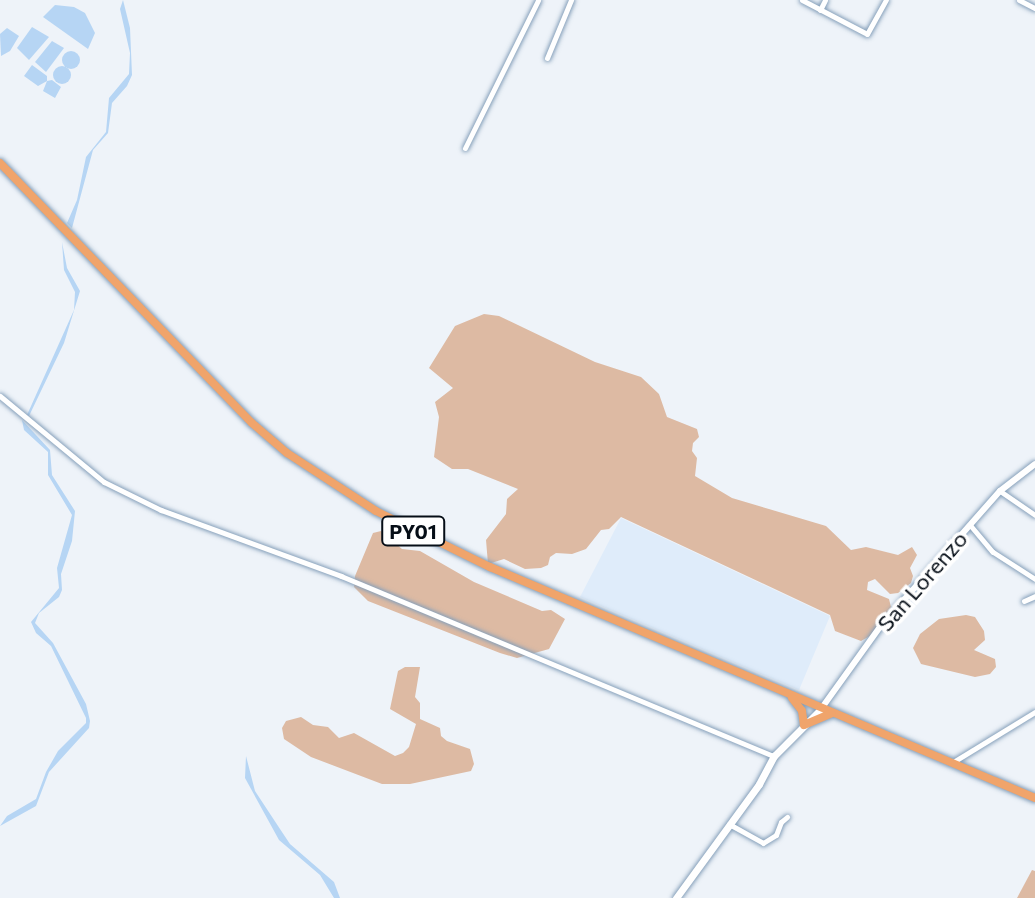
<!DOCTYPE html>
<html>
<head>
<meta charset="utf-8">
<style>
  body { margin:0 }
  #map { position:relative; width:1035px; height:898px; overflow:hidden; background:#eef3f9; font-family:Commissioner,sans-serif }
  div>[style] { position:absolute }
  [style*='--x'] { left:calc(var(--x)*1px); top:calc(var(--y)*1px); width:calc(var(--w)*1px); rotate:calc(var(--a)*1deg) }
  .built>* { inset:0; background:#dfecfa }
  .green>* { inset:0; background:#ddbaa3 }
  .water>* { inset:0; background:#b6d5f4 }
  .round { border-radius:50% }
  .roads { filter:drop-shadow(0 0 2px #86a0ba) drop-shadow(0 0 2px #86a0ba) }
  .minor>* { height:5px; margin:-2.5px; padding:0 2.5px; transform-origin:2.5px; border-radius:2.5px; background:#fff }
  .tertiary>* { height:6px; margin:-3px; padding:0 3px; transform-origin:3px; border-radius:3px; background:#fff }
  .secondary>* { height:7px; margin:-3.5px; padding:0 3.5px; transform-origin:3.5px; border-radius:3.5px; background:#fff }
  .trunk>* { height:8px; margin:-4px; padding:0 4px; transform-origin:4px; border-radius:4px; background:#f0a46b }
  span { translate:-50% -50%; white-space:nowrap; text-align:center; line-height:1.15; -webkit-text-stroke:7px #fff; paint-order:stroke }
  .shield-label span { padding:2px 6px; background:#fff; border:2px solid; border-radius:6px; -webkit-text-stroke-width:0 }
  .shield-label { font-size:20px; color:#060e17; font-weight:700 }
  .street-label { font-size:22px; color:#060e17 }
</style>
</head>
<body>
<div id="map">
  <div class="built">
    <div style="clip-path:polygon(621px 518px,830px 616px,799px 690px,580px 597px)"></div>
  </div>
  <div class="green">
    <div style="clip-path:polygon(484px 314px,499px 316px,595px 362px,641px 377px,659px 394px,667px 417px,697px 429px,699px 437px,693px 443px,692px 451px,697px 458px,695px 476px,732px 498px,826px 526px,851px 550px,866px 547px,898px 555px,912px 547px,917px 555px,910px 568px,913px 576px,911px 583px,898px 593px,890px 594px,875px 579px,868px 582px,867px 590px,889px 599px,891px 607px,870px 636px,861px 641px,835px 631px,830px 615px,621px 517px,609px 529px,601px 530px,586px 549px,572px 554px,556px 553px,550px 557px,548px 565px,541px 568px,525px 569px,504px 559px,488px 564px,486px 540px,506px 514px,507px 499px,518px 489px,468px 469px,452px 469px,434px 457px,439px 417px,435px 402px,453px 388px,429px 368px,455px 326px)"></div>
    <div style="clip-path:polygon(381px 531px,402px 549px,420px 551px,474px 582px,542px 611px,551px 610px,565px 619px,549px 649px,517px 658px,500px 653px,368px 601px,354px 587px,355px 576px,373px 533px)"></div>
    <div style="clip-path:polygon(966px 615px,975px 617px,984px 631px,985px 640px,974px 650px,995px 659px,996px 667px,990px 674px,975px 677px,921px 664px,913px 648px,920px 634px,939px 619px)"></div>
    <div style="clip-path:polygon(405px 667px,420px 667px,415px 697px,420px 703px,420px 719px,440px 728px,441px 736px,447px 741px,470px 749px,474px 764px,471px 771px,410px 784px,382px 784px,311px 757px,284px 739px,282px 728px,286px 721px,301px 717px,313px 725px,328px 727px,339px 738px,354px 733px,395px 756px,403px 753px,409px 747px,416px 724px,390px 709px,398px 671px)"></div>
    <div style="clip-path:polygon(1032px 870px,1035px 871px,1035px 898px,1017px 898px)"></div>
  </div>
  <div class="water">
    <div style="clip-path:polygon(123px 0,130px 28px,132px 75px,127px 86px,112px 103px,108px 133px,93px 150px,72px 228px,67px 223px,77px 200px,86px 157px,106px 132px,109px 98px,129px 74px,130px 53px,120px 9px)"></div>
    <div style="clip-path:polygon(55px 5px,74px 7px,85px 13px,95px 33px,88px 49px,43px 17px)"></div>
    <div style="clip-path:polygon(32px 27px,49px 37px,29px 60px,17px 48px)"></div>
    <div style="clip-path:polygon(7px 28px,19px 36px,10px 51px,1px 56px,0 34px)"></div>
    <div style="clip-path:polygon(52px 41px,64px 48px,46px 72px,35px 62px)"></div>
    <div class="round" style="left:62px;top:51px;width:18px;height:18px"></div>
    <div style="clip-path:polygon(32px 65px,47px 76px,47px 81px,52px 80px,61px 87px,55px 98px,43px 91px,47px 81px,38px 86px,24px 76px)"></div>
    <div class="round" style="left:53px;top:66px;width:18px;height:18px"></div>
    <div style="clip-path:polygon(62px 242px,67px 268px,80px 291px,64px 343px,29px 416px,27px 415px,74px 310px,75px 292px,64px 270px)"></div>
    <div style="clip-path:polygon(22px 420px,50px 450px,52px 475px,75px 511px,72px 541px,61px 574px,62px 590px,59px 597px,39px 613px,35px 623px,53px 643px,86px 704px,90px 721px,89px 728px,49px 772px,36px 806px,0 826px,7px 816px,36px 799px,46px 772px,58px 751px,86px 723px,86px 718px,51px 646px,36px 633px,31px 622px,59px 588px,57px 568px,72px 515px,48px 475px,48px 452px,24px 430px)"></div>
    <div style="clip-path:polygon(246px 756px,255px 791px,280px 829px,290px 844px,334px 882px,340px 898px,334px 898px,320px 875px,279px 840px,245px 778px)"></div>
  </div>
  <div class="roads">
    <div class="minor">
      <div style="--x:802;--y:0;--w:73;--a:27.6"></div>
      <div style="--x:867;--y:34;--w:39;--a:-61"></div>
      <div style="--x:1019;--y:0;--w:18;--a:27"></div>
      <div style="--x:820;--y:10;--w:11;--a:-63"></div>
      <div style="--x:547;--y:58;--w:63;--a:-67.5"></div>
      <div style="--x:465;--y:148;--w:165;--a:-63.7"></div>
      <div style="--x:0;--y:396;--w:135;--a:39.6"></div>
      <div style="--x:104;--y:482;--w:64;--a:26.2"></div>
      <div style="--x:161;--y:510;--w:192;--a:20.1"></div>
      <div style="--x:341;--y:576;--w:469;--a:22.6"></div>
      <div style="--x:1000;--y:491;--w:42;--a:34.4"></div>
      <div style="--x:970;--y:525;--w:35;--a:50"></div>
      <div style="--x:993;--y:552;--w:50;--a:32.7"></div>
      <div style="--x:1024;--y:601;--w:12;--a:-24"></div>
      <div style="--x:953;--y:762;--w:96;--a:-31.4"></div>
      <div style="--x:729;--y:824;--w:39;--a:29"></div>
      <div style="--x:763;--y:843;--w:15;--a:-32"></div>
      <div style="--x:776;--y:835;--w:14;--a:-69"></div>
      <div style="--x:781;--y:822;--w:8;--a:-40"></div>
    </div>
    <div class="tertiary">
      <div style="--x:821;--y:709;--w:101;--a:-54.3"></div>
      <div style="--x:880;--y:627;--w:181;--a:-48.6"></div>
      <div style="--x:1000;--y:491;--w:44;--a:-37.6"></div>
    </div>
    <div class="secondary">
      <div style="--x:676;--y:898;--w:141;--a:-53.9"></div>
      <div style="--x:759;--y:784;--w:32;--a:-62"></div>
      <div style="--x:774;--y:756;--w:66;--a:-45"></div>
    </div>
    <div class="trunk">
      <div style="--x:0;--y:163;--w:362;--a:45.9"></div>
      <div style="--x:252;--y:423;--w:46;--a:40.6"></div>
      <div style="--x:287;--y:453;--w:106;--a:33.1"></div>
      <div style="--x:376;--y:511;--w:127;--a:26.2"></div>
      <div style="--x:490;--y:567;--w:592;--a:22.97"></div>
      <div style="--x:792;--y:698;--w:16;--a:52"></div>
      <div style="--x:802;--y:711;--w:14;--a:82"></div>
      <div style="--x:804;--y:725;--w:30;--a:-23"></div>
    </div>
  </div>
  <div class="shield-label">
    <span style="left:413px;top:531px">PY01</span>
  </div>
  <div class="street-label">
    <span style="left:922px;top:581px;rotate:-49deg">San Lorenzo</span>
  </div>
</div>
</body>
</html>
